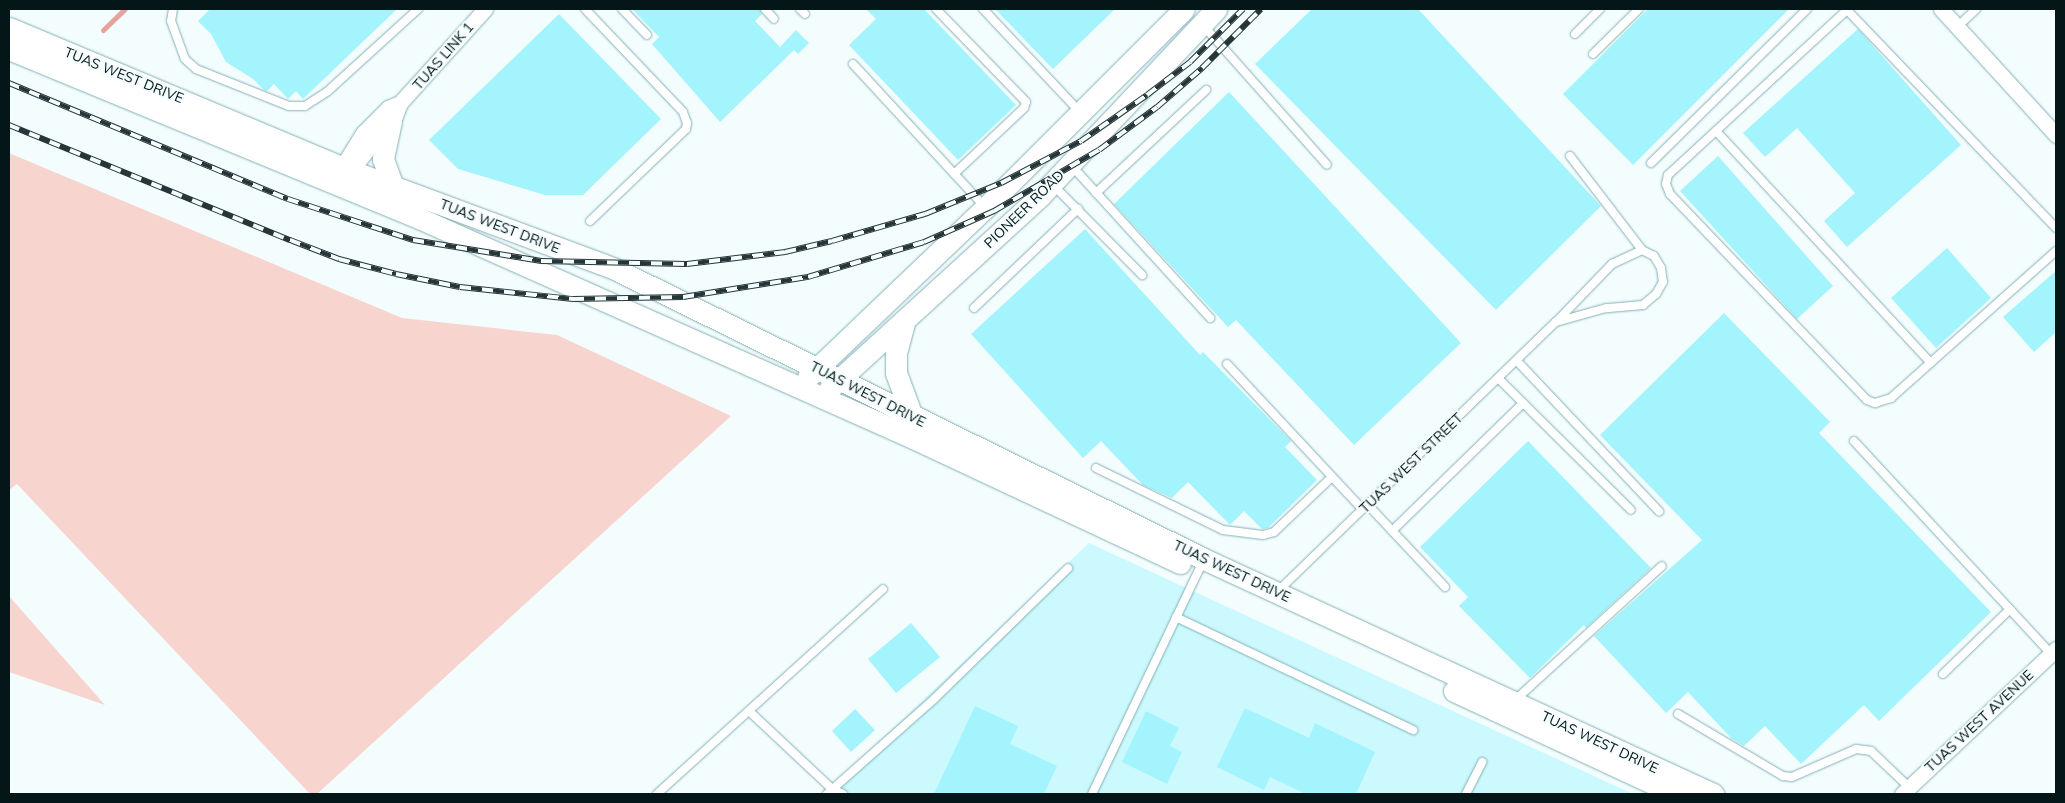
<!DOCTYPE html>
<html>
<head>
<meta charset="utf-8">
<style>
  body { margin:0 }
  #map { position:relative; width:2065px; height:803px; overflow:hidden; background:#f4fdfe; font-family:Mulish,sans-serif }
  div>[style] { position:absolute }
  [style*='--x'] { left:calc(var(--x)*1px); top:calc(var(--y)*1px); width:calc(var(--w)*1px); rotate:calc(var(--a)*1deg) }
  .built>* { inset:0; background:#cbf9fe }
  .green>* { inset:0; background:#f8d4cf }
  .stream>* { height:5px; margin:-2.5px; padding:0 2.5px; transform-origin:2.5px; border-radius:2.5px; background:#e5a39c }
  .building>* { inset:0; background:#a3f4fc }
  .roads { filter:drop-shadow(0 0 1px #83b0b5) drop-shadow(0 0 1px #83b0b5) }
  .lane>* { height:8px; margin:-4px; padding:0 4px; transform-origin:4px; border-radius:4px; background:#fff }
  .street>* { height:15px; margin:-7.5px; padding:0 7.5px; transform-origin:7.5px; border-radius:7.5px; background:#fff }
  .secondary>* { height:21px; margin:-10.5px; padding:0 10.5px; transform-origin:10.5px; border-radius:10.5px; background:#fff }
  .rail>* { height:5.5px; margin-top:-2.75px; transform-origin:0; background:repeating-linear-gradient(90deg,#f4fdfe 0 11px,#263638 0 22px); box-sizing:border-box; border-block:1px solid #263638 }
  span { translate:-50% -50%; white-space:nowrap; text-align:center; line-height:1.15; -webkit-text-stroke:4px #f4fdfe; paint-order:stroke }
  .street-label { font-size:14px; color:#051618 }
  .frame { position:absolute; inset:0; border:10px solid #051618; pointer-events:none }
</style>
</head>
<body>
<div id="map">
  <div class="built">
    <div style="clip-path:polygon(1089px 543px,1633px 794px,824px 794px)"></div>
  </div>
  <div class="green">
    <div style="clip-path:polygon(9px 153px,402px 318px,557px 335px,731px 416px,317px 794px,310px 794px,17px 484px,9px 490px)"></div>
    <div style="clip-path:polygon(9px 596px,105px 705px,9px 672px)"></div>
  </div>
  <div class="stream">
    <div style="--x:103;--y:30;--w:30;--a:-44"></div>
  </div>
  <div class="building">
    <div style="clip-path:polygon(210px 9px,397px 9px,303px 99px,296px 91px,288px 99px,274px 84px,267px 91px,264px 90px,253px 79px,226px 62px,211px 34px,198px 21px)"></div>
    <div style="clip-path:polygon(632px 9px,760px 9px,762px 14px,755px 21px,780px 47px,796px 30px,809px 43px,798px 54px,794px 50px,720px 122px,652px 44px,659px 37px)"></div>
    <div style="clip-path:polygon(866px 9px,924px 9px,1016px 105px,958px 160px,849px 45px,876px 19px)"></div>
    <div style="clip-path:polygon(995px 9px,1115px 9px,1053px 69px)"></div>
    <div style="clip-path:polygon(1312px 9px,1418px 9px,1601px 206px,1496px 310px,1255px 64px)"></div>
    <div style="clip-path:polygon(1648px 9px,1789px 9px,1633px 165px,1563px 94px)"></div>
    <div style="clip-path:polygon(559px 14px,661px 119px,583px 195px,545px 195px,458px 169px,429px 140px)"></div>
    <div style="clip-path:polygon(1858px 29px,1961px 145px,1847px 247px,1824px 221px,1855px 193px,1797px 128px,1765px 157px,1743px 133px)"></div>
    <div style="clip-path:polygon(1229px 92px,1461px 343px,1354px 445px,1236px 320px,1228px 327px,1114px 204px)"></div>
    <div style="clip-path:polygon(1718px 156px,1833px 286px,1797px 319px,1680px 191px)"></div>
    <div style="clip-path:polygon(1085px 229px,1200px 355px,1203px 352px,1291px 441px,1285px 447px,1317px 480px,1268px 528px,1262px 529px,1244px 511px,1230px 525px,1188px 482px,1172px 498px,1143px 485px,1101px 441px,1083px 458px,971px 334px)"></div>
    <div style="clip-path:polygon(1947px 248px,1991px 298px,1936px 348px,1891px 298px)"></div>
    <div style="clip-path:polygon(2056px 271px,2056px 332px,2034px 352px,2003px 317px)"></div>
    <div style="clip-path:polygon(1724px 313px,1830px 422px,1819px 433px,1991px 612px,1879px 721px,1864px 705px,1801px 764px,1765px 726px,1744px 746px,1732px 739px,1688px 692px,1666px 713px,1594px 636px,1702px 540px,1600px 435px)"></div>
    <div style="clip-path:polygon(1528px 441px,1651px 568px,1586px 628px,1584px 625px,1530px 678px,1459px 606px,1468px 597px,1420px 547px)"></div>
    <div style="clip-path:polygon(911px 623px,940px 657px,896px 693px,868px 659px)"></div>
    <div style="clip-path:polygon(975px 706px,1018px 726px,1010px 744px,1057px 766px,1044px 794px,934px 794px)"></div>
    <div style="clip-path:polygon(1245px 708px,1309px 738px,1315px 723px,1375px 752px,1356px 794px,1306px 794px,1270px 777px,1264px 790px,1217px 767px)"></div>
    <div style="clip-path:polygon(855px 709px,875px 730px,851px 752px,832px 731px)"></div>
    <div style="clip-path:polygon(1146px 711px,1179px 728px,1170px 746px,1182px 752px,1167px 784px,1122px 762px)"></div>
  </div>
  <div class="roads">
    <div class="lane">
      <div style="--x:173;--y:9;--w:12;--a:99"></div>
      <div style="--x:171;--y:21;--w:40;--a:69.8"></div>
      <div style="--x:185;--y:59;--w:15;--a:42"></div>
      <div style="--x:196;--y:69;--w:100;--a:21.7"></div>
      <div style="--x:289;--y:106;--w:16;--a:0"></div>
      <div style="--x:305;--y:106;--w:27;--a:-33"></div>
      <div style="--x:328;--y:91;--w:122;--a:-42.3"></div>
      <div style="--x:585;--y:9;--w:142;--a:46.4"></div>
      <div style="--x:683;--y:112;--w:12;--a:70"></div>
      <div style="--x:687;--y:123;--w:6;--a:99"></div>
      <div style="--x:686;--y:129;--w:133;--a:136.2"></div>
      <div style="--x:622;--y:9;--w:36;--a:46"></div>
      <div style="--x:765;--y:9;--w:13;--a:48"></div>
      <div style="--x:800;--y:9;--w:7;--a:45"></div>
      <div style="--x:936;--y:9;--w:129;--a:45.9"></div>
      <div style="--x:1026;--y:102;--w:6;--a:108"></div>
      <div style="--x:1024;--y:108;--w:96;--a:136.7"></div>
      <div style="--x:983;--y:9;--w:140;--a:46.7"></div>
      <div style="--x:1848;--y:9;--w:245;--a:137.3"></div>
      <div style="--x:1668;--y:175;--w:9;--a:103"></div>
      <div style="--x:1666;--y:184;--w:11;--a:68"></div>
      <div style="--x:1670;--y:194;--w:285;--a:46.3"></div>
      <div style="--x:1867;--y:400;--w:9;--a:21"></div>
      <div style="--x:1875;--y:403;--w:17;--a:-17"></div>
      <div style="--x:1891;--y:398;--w:221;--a:-41.7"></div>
      <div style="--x:1847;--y:10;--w:302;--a:46.2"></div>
      <div style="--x:1202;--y:24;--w:188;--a:48.4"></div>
      <div style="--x:1958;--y:26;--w:25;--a:-43"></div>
      <div style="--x:1575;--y:34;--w:35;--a:-45"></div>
      <div style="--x:1593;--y:54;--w:64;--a:-44.4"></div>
      <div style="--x:853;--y:64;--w:193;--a:47.3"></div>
      <div style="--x:1716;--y:131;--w:316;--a:47.2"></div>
      <div style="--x:1570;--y:156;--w:118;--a:52.5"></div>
      <div style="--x:1651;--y:163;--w:219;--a:-44.6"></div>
      <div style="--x:1071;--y:165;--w:207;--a:47.7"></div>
      <div style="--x:1053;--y:185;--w:127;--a:45.3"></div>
      <div style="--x:1096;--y:193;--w:151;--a:-43.1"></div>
      <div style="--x:974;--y:308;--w:144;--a:-43.6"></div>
      <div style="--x:1517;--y:361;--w:207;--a:46.6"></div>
      <div style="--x:1227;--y:364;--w:198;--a:47"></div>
      <div style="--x:1498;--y:378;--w:187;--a:44.8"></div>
      <div style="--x:1854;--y:441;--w:290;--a:47.2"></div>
      <div style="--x:1096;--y:468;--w:141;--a:26"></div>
      <div style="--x:1223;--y:530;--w:40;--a:7.1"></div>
      <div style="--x:1263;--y:535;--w:11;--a:-15"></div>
      <div style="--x:1274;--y:532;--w:80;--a:-43.5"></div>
      <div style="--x:1367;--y:504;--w:114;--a:46.8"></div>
      <div style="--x:1392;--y:531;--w:183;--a:-44.3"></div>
      <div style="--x:1279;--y:590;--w:385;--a:-44.1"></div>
      <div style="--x:1556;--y:322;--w:81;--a:-46"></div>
      <div style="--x:1612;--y:264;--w:33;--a:-25"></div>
      <div style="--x:1642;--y:250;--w:13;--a:27"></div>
      <div style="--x:1654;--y:256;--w:14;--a:60"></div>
      <div style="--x:1661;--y:268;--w:14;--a:82"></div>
      <div style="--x:1663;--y:282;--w:14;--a:120"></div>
      <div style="--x:1656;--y:294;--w:17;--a:140"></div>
      <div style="--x:1643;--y:305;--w:37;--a:175"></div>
      <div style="--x:1606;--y:308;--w:52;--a:164.4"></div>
      <div style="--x:1176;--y:617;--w:263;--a:25.5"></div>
      <div style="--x:1943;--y:674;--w:93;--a:-44.1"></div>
      <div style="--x:1514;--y:701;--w:200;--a:-42.4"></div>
      <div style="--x:749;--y:711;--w:114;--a:43.2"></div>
      <div style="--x:832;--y:789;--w:12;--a:24"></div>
      <div style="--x:1678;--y:714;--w:122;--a:30.6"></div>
      <div style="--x:1783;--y:776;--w:9;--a:6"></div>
      <div style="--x:1792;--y:777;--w:70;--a:-23.6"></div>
      <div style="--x:1856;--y:749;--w:8;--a:7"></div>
      <div style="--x:1864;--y:750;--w:7;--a:8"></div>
      <div style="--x:1871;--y:751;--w:52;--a:43.5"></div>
      <div style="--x:657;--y:794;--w:305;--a:-42.2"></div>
      <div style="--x:827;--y:794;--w:144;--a:-41.6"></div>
      <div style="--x:935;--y:698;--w:186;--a:-44.3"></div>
      <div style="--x:1092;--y:794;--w:260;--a:-64.5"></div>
      <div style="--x:1466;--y:794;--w:36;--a:-63"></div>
    </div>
    <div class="street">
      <div style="--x:1941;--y:9;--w:171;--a:47.6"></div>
      <div style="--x:337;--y:175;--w:49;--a:-58.2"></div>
      <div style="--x:363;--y:133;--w:35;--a:-45"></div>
      <div style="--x:388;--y:108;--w:13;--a:-23"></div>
      <div style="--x:350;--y:181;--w:23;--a:-67"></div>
      <div style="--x:359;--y:160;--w:57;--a:-50.7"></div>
      <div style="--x:395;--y:116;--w:14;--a:-69"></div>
      <div style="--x:400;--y:103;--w:127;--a:-47.9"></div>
      <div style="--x:1902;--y:794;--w:212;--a:-43.3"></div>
    </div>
    <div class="secondary">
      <div style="--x:9;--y:28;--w:360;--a:22.7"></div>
      <div style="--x:341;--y:167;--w:292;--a:20.4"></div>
      <div style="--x:615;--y:269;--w:657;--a:26.21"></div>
      <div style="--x:1204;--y:559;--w:561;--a:24.78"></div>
      <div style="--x:9;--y:49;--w:446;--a:22.4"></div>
      <div style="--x:421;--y:219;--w:539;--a:23.99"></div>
      <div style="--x:913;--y:438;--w:295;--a:25.1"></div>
      <div style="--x:391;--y:121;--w:39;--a:102"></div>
      <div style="--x:383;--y:159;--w:29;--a:70"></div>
      <div style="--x:904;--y:323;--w:31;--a:105"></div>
      <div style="--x:896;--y:353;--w:20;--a:90"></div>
      <div style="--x:896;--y:373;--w:46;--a:69.6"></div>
      <div style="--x:808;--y:377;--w:245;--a:-43.7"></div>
      <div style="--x:985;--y:208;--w:281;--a:-45"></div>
      <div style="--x:830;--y:388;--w:285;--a:-42.4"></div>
      <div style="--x:1040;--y:196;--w:257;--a:-46.7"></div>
      <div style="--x:1454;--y:691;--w:245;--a:24.9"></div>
    </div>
  </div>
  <div class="rail">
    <div style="--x:9;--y:83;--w:302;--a:22.6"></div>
    <div style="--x:288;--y:199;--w:132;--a:18.2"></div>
    <div style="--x:413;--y:240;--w:130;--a:9.3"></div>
    <div style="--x:541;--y:261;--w:146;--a:1.2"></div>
    <div style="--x:687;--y:264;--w:99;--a:-7"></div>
    <div style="--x:785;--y:252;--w:48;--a:-13.2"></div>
    <div style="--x:832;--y:241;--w:97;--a:-16.2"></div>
    <div style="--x:925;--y:214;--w:82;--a:-22.2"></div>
    <div style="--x:1001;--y:183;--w:90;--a:-27.7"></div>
    <div style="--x:1081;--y:141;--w:80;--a:-34.9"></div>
    <div style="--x:1147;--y:95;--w:54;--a:-37.5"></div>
    <div style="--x:1190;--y:62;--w:75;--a:-45"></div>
    <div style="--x:9;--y:125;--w:304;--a:22.3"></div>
    <div style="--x:290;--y:240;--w:53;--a:21.2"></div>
    <div style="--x:339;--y:259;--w:59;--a:14.7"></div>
    <div style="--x:396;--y:274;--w:65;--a:11.5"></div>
    <div style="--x:460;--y:287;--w:114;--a:6.1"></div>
    <div style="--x:573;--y:299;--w:110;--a:-1"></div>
    <div style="--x:683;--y:297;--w:127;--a:-9.1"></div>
    <div style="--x:808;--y:277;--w:121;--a:-16.8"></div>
    <div style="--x:924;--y:242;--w:77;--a:-23.9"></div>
    <div style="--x:994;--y:211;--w:121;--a:-30.2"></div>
    <div style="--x:1099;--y:150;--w:72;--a:-36.6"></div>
    <div style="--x:1157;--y:107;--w:60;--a:-40.9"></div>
    <div style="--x:1202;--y:68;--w:83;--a:-45"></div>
  </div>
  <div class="street-label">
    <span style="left:443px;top:56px;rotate:-49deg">TUAS LINK 1</span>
    <span style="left:124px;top:75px;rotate:22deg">TUAS WEST DRIVE</span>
    <span style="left:1024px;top:209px;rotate:-44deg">PIONEER ROAD</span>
    <span style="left:500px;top:226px;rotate:21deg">TUAS WEST DRIVE</span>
    <span style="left:868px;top:394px;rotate:27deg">TUAS WEST DRIVE</span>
    <span style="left:1411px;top:463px;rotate:-44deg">TUAS WEST STREET</span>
    <span style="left:1232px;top:571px;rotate:25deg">TUAS WEST DRIVE</span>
    <span style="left:1979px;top:721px;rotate:-43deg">TUAS WEST AVENUE</span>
    <span style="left:1600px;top:742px;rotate:25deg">TUAS WEST DRIVE</span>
  </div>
  <div class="frame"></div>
</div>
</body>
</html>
